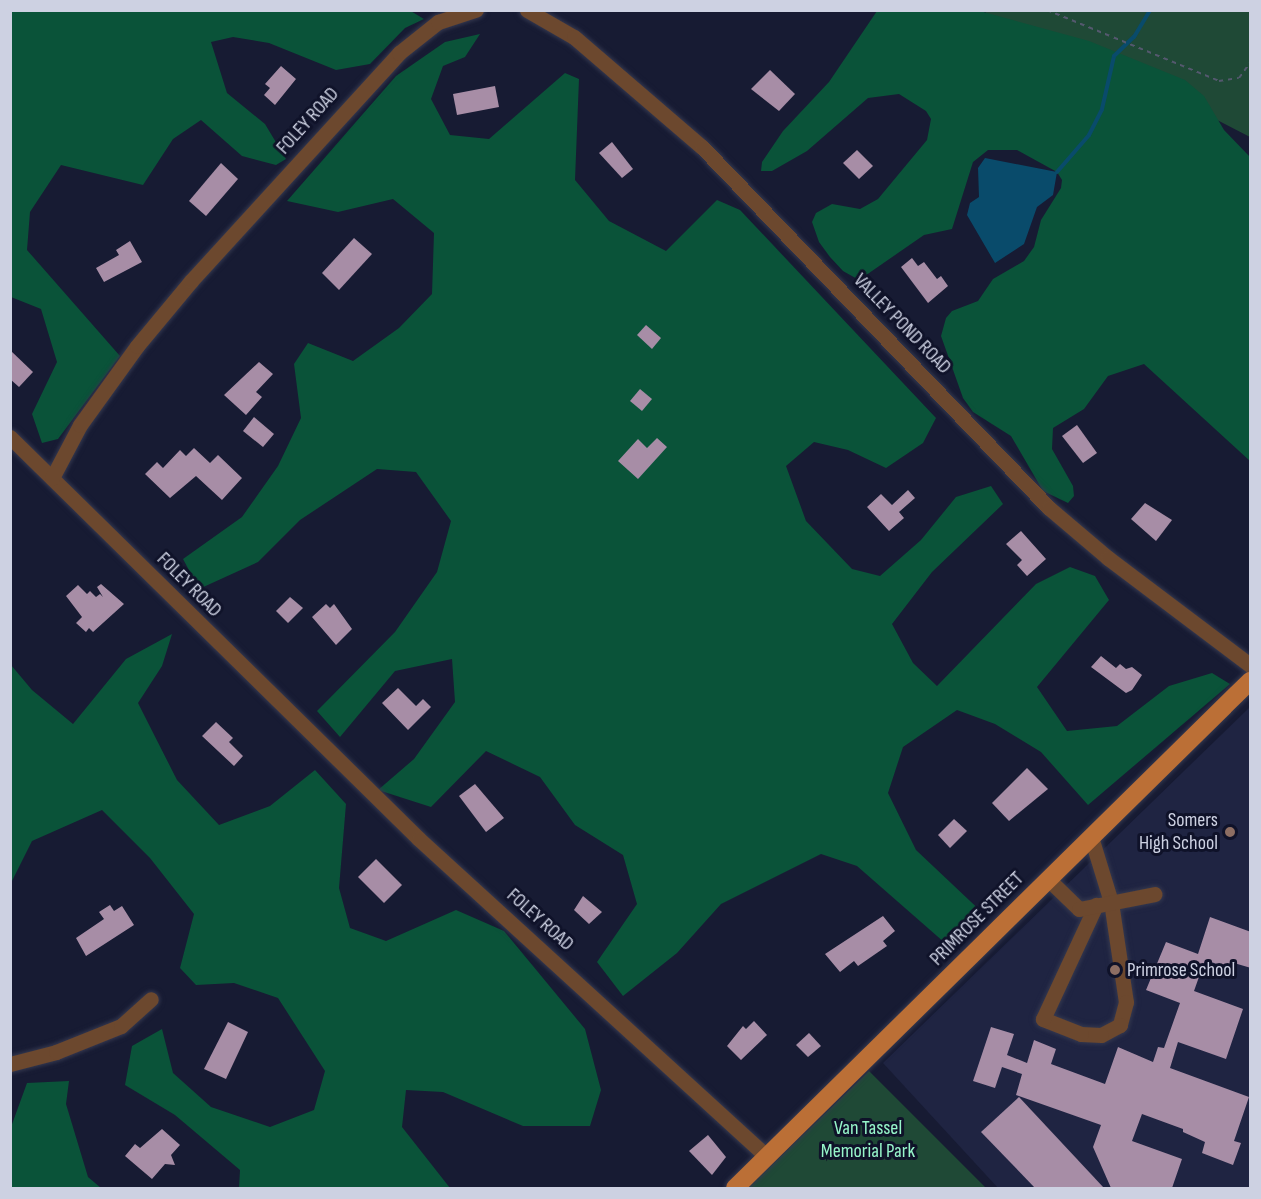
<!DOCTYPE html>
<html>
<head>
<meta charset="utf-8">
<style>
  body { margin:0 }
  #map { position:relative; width:1261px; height:1199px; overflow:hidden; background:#171b33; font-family:"Sofia Sans Condensed",sans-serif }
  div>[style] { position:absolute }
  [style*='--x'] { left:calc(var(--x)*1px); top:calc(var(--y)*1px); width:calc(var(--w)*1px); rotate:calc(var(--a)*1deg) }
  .built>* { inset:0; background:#1f2442 }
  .green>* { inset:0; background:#1f4936 }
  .forest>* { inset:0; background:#0a5339 }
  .water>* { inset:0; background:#094b6b }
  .stream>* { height:4px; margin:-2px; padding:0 2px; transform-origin:2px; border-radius:2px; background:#094b6b }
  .building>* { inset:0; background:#a78da6 }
  .path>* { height:2px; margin-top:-1px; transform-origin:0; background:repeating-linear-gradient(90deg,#54586e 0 4.5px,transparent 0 9px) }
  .roads { filter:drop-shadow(0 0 2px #34384f) drop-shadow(0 0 2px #34384f) }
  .minor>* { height:15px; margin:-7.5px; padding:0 7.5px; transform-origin:7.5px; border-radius:7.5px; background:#6c482e }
  .major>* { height:18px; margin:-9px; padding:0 9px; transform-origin:9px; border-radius:9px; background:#bb6f36 }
  .dots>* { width:16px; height:16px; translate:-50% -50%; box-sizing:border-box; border:3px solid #0f1229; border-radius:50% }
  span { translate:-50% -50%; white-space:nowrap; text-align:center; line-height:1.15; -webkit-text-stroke:6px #0f1229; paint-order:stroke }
  .street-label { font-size:20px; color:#cdd1e2 }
  .poi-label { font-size:20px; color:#cdd1e2 }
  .right { translate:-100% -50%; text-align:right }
  .left { translate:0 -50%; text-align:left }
  .park-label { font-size:20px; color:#97f6ca }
  .frame { position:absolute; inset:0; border:12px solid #cdd1e2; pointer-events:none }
</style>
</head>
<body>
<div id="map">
  <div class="built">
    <div style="clip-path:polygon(1250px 707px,1250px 1188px,998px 1188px,883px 1063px)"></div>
  </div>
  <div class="green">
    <div style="clip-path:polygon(984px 11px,1250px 11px,1250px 137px,1072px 45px,1010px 34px)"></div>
    <div style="clip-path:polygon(869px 1071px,986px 1188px,748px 1188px)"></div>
  </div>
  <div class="forest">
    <div style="clip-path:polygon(409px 10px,424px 19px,405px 28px,370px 64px,336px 70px,269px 43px,233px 37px,211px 42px,227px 93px,265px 124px,286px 159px,276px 165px,242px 156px,201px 120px,173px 139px,143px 185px,61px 165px,30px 212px,27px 250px,120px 356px,58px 439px,42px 443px,32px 414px,57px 362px,41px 309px,11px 297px,11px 11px)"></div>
    <div style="clip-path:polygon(877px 11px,980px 11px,1089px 41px,1185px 80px,1204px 96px,1224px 130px,1250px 157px,1250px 461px,1144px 364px,1108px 376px,1084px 409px,1053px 428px,1052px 449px,1073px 486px,1074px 496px,1068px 503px,1043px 491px,1011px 436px,973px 412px,963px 398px,941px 336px,946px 318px,952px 311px,978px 301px,993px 279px,1024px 261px,1034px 247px,1041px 220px,1061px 188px,1062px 180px,1057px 172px,1017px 150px,988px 150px,973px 162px,952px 229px,924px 235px,859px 280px,843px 271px,830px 257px,819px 242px,812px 222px,816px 213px,832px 204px,860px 209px,878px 199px,927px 140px,931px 119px,926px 111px,899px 94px,868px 98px,807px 151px,772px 171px,761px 171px,762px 162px,783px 131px,829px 82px)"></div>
    <div style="clip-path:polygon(480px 34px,465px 57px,443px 66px,431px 99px,450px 135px,489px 139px,565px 73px,579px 79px,575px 180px,609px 221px,666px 251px,717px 200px,740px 210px,936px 418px,923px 443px,886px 468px,848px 450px,814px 442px,786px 466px,806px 521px,852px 569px,880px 576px,921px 540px,956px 497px,991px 486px,1003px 504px,932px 572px,892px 624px,913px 663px,937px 686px,1036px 584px,1070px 567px,1095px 576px,1109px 600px,1037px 687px,1067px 731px,1117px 726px,1169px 686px,1212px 673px,1230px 684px,1088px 805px,1041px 752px,995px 724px,957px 710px,903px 747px,888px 793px,916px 850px,987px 917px,945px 943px,857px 866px,821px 854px,721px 904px,677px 953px,623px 996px,597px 962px,637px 904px,623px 855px,575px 825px,540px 777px,486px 751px,431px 807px,378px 790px,414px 759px,455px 702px,452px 659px,395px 671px,340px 737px,317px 711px,395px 632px,437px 572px,451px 521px,416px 472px,377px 469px,300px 520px,258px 562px,199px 589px,183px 559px,242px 517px,278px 466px,301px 418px,294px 364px,308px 343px,353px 361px,399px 328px,432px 294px,434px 233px,393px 199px,338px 212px,287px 201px,396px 76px,445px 42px)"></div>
    <div style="clip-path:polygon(172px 634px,162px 666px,138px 703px,177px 780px,219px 825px,270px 806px,315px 770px,346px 804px,339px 888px,350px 928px,386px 941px,456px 910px,504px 931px,585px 1029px,601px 1090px,590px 1126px,523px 1126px,443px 1092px,406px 1090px,402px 1127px,450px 1188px,239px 1188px,240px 1170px,175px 1115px,125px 1085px,132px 1046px,162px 1029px,173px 1073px,211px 1107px,270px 1127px,314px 1110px,325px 1071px,278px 998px,234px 983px,196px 985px,180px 968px,194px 914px,150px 858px,102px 810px,32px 841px,11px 883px,11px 665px,32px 690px,73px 724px,126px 659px)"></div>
    <div style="clip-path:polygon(69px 1081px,66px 1104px,88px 1177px,101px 1188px,11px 1188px,11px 1127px,27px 1083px)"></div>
  </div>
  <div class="water">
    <div style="clip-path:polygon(985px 158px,1057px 172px,1053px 195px,1037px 207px,1024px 244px,995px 263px,967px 215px,970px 203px,979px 197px,978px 168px)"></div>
  </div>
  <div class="stream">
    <div style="--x:1057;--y:172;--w:49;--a:-49.1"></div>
    <div style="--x:1089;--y:135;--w:29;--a:-63"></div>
    <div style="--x:1102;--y:109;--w:54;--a:-77.2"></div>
    <div style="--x:1114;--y:56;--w:28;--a:-44"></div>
    <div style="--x:1134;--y:37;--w:31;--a:-59"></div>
  </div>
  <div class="building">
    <div style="clip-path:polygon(281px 66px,296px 79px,275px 105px,264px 95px,270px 88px,265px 84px)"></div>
    <div style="clip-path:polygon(770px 70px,795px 94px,779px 111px,751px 89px)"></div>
    <div style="clip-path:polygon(495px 86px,499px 107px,457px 115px,453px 94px)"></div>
    <div style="clip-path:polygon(612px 142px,633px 169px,622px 178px,599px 153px)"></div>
    <div style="clip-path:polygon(857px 150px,873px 166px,859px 179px,843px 163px)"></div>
    <div style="clip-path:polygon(221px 163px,238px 179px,206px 216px,189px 201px)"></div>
    <div style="clip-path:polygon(354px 238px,372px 254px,339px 290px,322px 273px)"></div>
    <div style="clip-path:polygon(130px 241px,142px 262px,104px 282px,96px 268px,119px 255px,116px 250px)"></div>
    <div style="clip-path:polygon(912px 258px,918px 266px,924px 262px,937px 279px,941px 276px,948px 286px,928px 303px,901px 267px)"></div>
    <div style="clip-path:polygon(646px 325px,661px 338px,652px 349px,637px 335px)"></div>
    <div style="clip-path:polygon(10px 350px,33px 372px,19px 387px,10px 379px)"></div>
    <div style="clip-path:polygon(259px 362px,273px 374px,256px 392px,262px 397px,246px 415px,224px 395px)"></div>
    <div style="clip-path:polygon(640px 389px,652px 399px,642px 411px,630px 401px)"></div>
    <div style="clip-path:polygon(254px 417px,274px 434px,263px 447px,243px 431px)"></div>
    <div style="clip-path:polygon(1077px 425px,1097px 453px,1083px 463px,1062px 436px)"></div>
    <div style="clip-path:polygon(657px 438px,667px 447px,638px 479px,618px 461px,638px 439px,647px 448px)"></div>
    <div style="clip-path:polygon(194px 448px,210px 463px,218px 455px,242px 478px,222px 500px,196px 476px,170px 498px,145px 474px,157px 462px,163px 468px,180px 450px,186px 456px)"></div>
    <div style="clip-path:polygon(908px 490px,915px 498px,899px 512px,904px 518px,889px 531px,867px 507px,881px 494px,892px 505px)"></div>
    <div style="clip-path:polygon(1145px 503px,1172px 520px,1156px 541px,1131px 519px)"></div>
    <div style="clip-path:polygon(1021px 531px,1046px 559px,1027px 576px,1017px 565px,1022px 560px,1006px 544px)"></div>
    <div style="clip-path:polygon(101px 584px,124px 604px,93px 632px,89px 628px,86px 632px,76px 623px,82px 617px,66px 596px,78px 585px,87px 594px,90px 591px,96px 597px,100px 594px,103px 597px,97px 587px)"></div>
    <div style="clip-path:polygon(290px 597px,303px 608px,288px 623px,276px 611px)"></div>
    <div style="clip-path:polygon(326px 604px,330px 608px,334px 604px,352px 629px,336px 645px,312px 617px)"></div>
    <div style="clip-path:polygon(1101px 656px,1116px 668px,1120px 664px,1126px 669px,1132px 667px,1142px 675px,1132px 690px,1126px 693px,1091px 667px)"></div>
    <div style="clip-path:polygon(398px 688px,416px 706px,423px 699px,431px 707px,408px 730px,382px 703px)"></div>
    <div style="clip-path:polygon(216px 722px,233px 738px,229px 742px,243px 756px,234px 766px,202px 736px)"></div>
    <div style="clip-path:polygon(1027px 768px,1048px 789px,1009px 821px,992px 803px)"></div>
    <div style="clip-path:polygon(475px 784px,504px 818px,486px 832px,459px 796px)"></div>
    <div style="clip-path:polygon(954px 819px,967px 831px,950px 848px,938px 835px)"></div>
    <div style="clip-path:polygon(376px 859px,402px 885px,384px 903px,358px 877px)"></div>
    <div style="clip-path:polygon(583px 896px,602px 912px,589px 924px,574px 910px)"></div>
    <div style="clip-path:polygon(110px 905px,114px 911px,122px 906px,134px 925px,86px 956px,76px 938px,104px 919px,99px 912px)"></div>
    <div style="clip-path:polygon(883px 916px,895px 931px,883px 941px,887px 946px,858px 966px,854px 961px,840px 972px,825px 954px)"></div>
    <div style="clip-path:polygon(1210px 917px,1251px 932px,1251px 968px,1234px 963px,1232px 969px,1205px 960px,1194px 991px,1243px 1009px,1226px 1059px,1178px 1042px,1170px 1068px,1249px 1097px,1234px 1141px,1241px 1143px,1233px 1165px,1202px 1153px,1205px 1142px,1183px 1132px,1183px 1129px,1142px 1114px,1132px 1141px,1182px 1159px,1172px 1188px,1111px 1188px,1093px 1147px,1101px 1125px,1016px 1095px,1022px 1074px,1002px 1067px,995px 1088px,973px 1081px,991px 1027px,1014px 1034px,1007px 1055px,1027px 1063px,1034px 1040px,1056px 1049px,1051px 1064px,1105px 1084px,1118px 1047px,1153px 1062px,1158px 1047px,1164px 1048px,1180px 1003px,1146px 990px,1166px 942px,1198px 954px)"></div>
    <div style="clip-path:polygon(754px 1021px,767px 1035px,741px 1060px,727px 1046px,743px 1026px,746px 1029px)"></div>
    <div style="clip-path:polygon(228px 1022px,248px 1032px,226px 1079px,204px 1069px)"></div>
    <div style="clip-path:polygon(809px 1033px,821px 1046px,808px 1057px,796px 1045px)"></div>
    <div style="clip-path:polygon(1019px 1097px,1104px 1188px,1035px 1188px,981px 1132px)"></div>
    <div style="clip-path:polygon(162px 1129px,180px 1145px,171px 1155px,175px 1165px,165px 1164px,152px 1179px,125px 1156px,135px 1144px,140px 1148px)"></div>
    <div style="clip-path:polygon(708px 1135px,726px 1157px,712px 1175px,689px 1151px)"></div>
  </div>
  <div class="path">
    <div style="--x:1047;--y:10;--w:186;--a:22.4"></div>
    <div style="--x:1219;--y:81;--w:20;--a:-9"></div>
    <div style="--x:1239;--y:78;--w:19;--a:-54"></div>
  </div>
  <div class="roads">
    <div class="minor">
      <div style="--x:527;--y:10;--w:54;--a:29.9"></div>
      <div style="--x:574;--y:37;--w:169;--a:40.7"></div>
      <div style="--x:702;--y:147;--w:501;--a:46.13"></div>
      <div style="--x:1049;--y:508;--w:77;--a:40.3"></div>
      <div style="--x:1108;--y:558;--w:178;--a:37"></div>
      <div style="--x:10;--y:437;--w:573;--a:44.51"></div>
      <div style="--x:419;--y:839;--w:471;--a:42.4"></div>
      <div style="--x:52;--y:478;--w:60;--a:-62.2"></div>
      <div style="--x:80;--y:425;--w:97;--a:-54.2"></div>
      <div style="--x:137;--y:346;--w:85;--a:-50.3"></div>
      <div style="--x:191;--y:281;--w:309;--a:-47.6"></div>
      <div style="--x:399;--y:53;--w:50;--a:-38.5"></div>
      <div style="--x:438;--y:22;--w:40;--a:-18"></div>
      <div style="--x:1091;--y:837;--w:68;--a:72.9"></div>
      <div style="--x:1111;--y:902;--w:101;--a:81.5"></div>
      <div style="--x:1126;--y:1002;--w:24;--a:105"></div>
      <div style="--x:1120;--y:1025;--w:21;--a:152"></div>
      <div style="--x:1101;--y:1035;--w:20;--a:-177"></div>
      <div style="--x:1081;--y:1034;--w:41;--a:-158.5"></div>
      <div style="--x:1043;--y:1019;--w:126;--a:-65.1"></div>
      <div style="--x:1048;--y:879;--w:43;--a:44.1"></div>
      <div style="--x:1079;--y:909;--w:77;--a:-11.2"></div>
      <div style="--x:10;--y:1064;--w:48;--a:-14.6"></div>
      <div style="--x:56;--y:1052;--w:70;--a:-21.8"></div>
      <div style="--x:121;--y:1026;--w:40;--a:-42"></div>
    </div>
    <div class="major">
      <div style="--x:735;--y:1188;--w:723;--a:-44.55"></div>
    </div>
  </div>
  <div class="dots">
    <div style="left:1230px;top:832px;background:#8d6e63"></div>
    <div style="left:1115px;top:970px;background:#8d6e63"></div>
  </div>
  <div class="street-label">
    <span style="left:308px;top:121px;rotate:-48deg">FOLEY ROAD</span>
    <span style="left:902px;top:324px;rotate:46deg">VALLEY POND ROAD</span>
    <span style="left:189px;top:585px;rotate:45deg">FOLEY ROAD</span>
    <span style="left:977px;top:919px;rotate:-45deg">PRIMROSE STREET</span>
    <span style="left:540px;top:920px;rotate:42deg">FOLEY ROAD</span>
  </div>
  <div class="poi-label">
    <span class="right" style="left:1218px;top:832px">Somers<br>High School</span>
    <span class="left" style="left:1127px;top:970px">Primrose School</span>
  </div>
  <div class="park-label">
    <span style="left:868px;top:1140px">Van Tassel<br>Memorial Park</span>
  </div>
  <div class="frame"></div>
</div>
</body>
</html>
